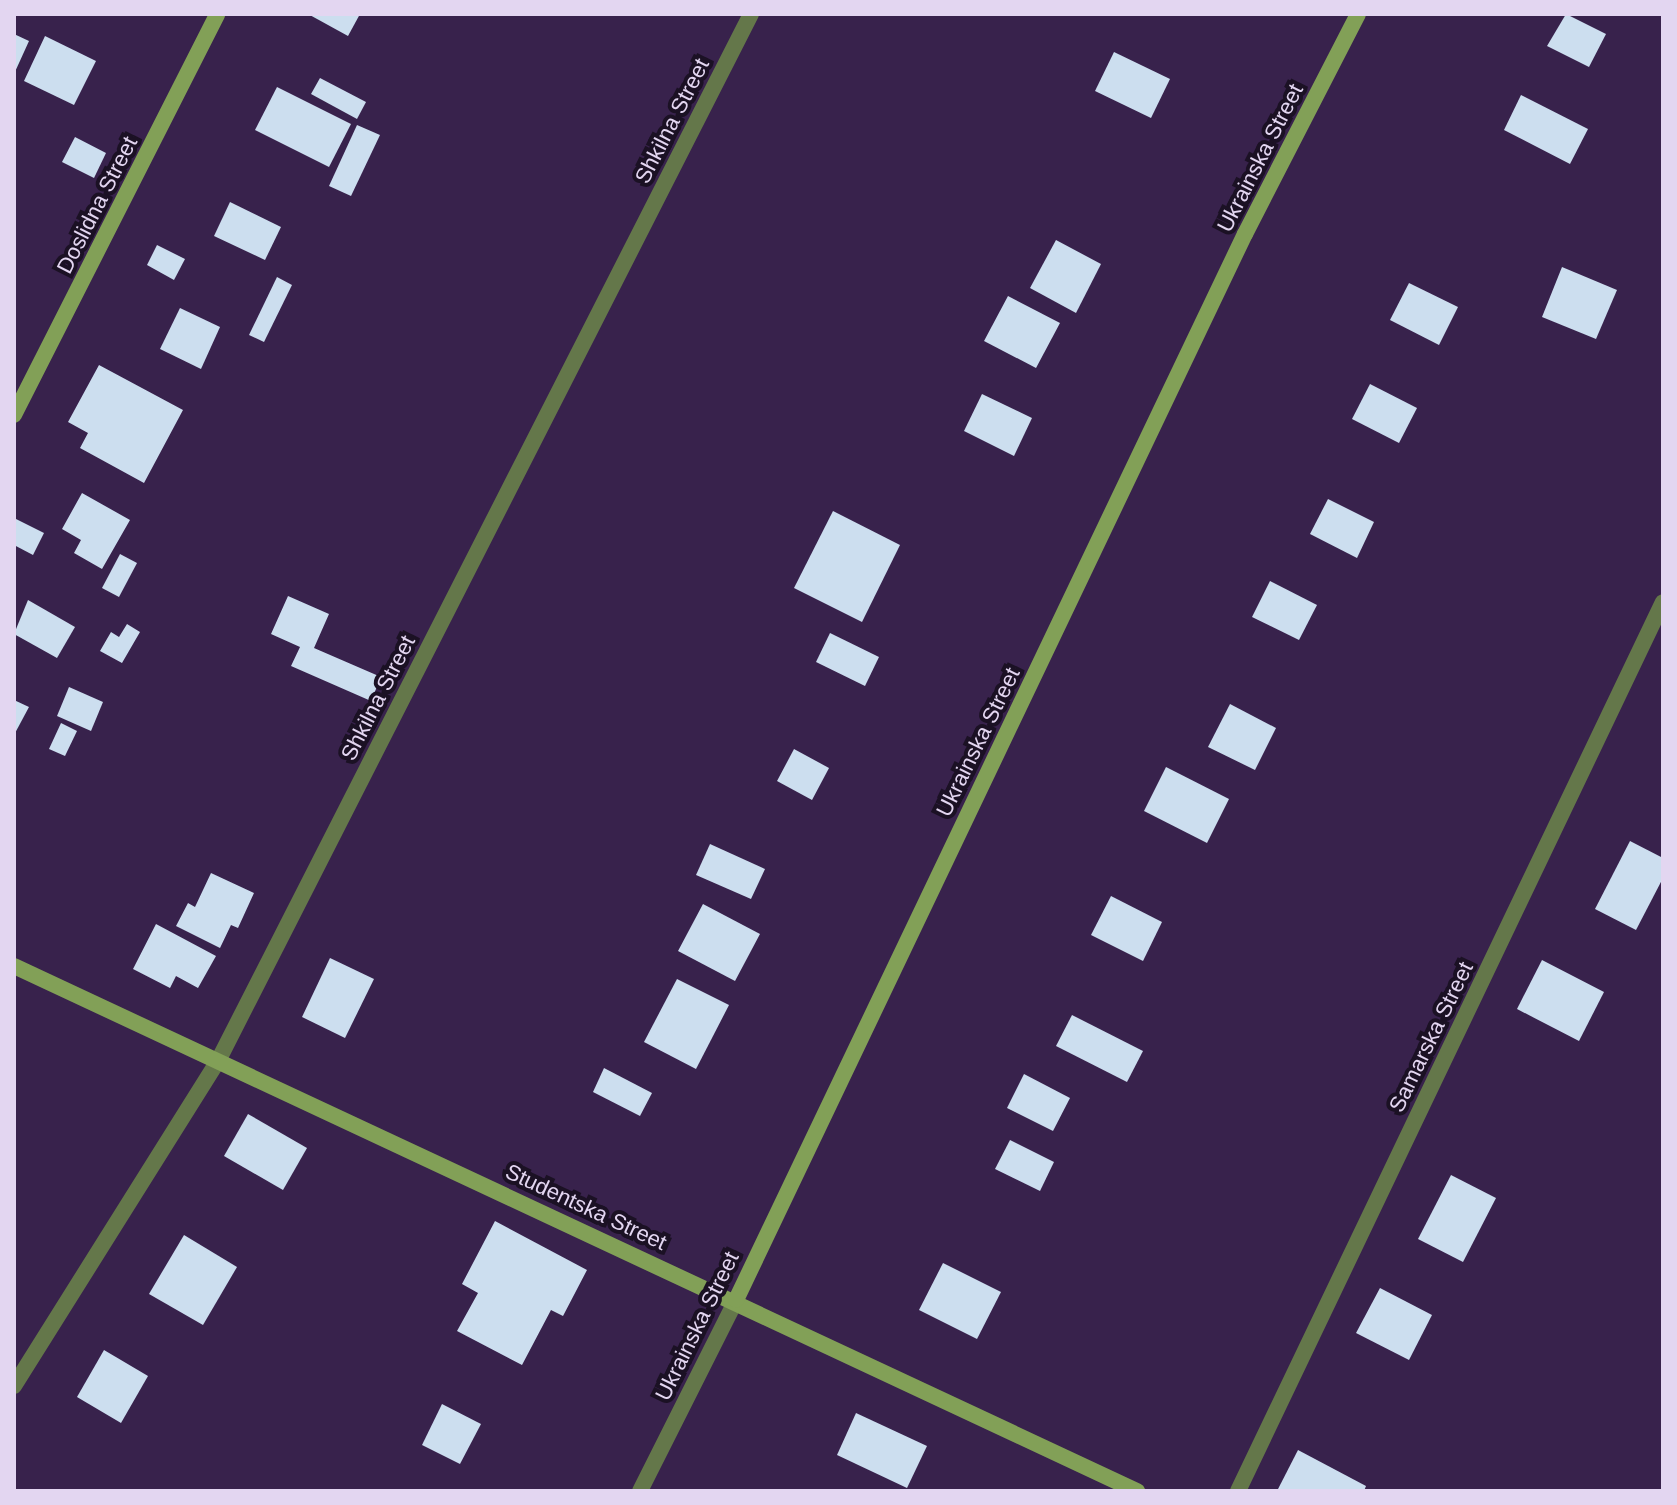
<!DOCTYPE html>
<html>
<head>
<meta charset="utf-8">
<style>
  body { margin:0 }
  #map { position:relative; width:1677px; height:1505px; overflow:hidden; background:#38224c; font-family:Helvetica,sans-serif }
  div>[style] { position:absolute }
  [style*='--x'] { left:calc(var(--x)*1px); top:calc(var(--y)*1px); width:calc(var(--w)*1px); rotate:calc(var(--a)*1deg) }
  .building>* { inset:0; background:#ccdeef }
  .street>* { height:16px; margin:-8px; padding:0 8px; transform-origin:8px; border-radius:8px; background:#64774a }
  .secondary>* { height:16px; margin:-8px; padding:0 8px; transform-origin:8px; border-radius:8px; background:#82a057 }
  span { translate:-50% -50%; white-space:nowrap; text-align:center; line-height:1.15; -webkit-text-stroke:8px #1b1124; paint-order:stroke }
  .street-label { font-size:22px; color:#e3d6f1 }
  .frame { position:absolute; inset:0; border:16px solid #e3d6f1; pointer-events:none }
</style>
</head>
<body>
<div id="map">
  <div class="building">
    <div style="clip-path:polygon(308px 14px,360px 14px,348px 36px)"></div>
    <div style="clip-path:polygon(1566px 14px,1606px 34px,1589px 67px,1547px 46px)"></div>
    <div style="clip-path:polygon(14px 34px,29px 41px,14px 74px)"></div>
    <div style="clip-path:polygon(45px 36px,96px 61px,74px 105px,24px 81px)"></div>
    <div style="clip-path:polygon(1114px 52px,1170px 79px,1151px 118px,1095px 91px)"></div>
    <div style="clip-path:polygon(320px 78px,366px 102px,357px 119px,311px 94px)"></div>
    <div style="clip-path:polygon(277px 87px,351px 124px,329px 167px,255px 130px)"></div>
    <div style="clip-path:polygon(1521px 95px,1588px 129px,1570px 164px,1504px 130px)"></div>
    <div style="clip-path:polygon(357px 125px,380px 135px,351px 196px,329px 186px)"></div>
    <div style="clip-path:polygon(75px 137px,106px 153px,94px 178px,62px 162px)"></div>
    <div style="clip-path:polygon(230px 202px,281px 227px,265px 260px,214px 236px)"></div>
    <div style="clip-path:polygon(1056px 240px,1101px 264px,1076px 313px,1030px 288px)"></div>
    <div style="clip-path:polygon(157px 245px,185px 259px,174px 280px,147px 265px)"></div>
    <div style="clip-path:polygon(1562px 267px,1617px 290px,1596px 339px,1542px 317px)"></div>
    <div style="clip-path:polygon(277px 277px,292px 285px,264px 342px,249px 335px)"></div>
    <div style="clip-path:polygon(1409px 283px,1458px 307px,1439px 345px,1390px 320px)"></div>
    <div style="clip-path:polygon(1008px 296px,1060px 323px,1036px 368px,984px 341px)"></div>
    <div style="clip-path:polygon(180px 308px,220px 327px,201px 369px,160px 349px)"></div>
    <div style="clip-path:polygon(99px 365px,183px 410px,144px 483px,80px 448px,88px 433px,68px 422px)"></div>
    <div style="clip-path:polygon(1370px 384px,1417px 408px,1399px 443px,1352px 419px)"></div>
    <div style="clip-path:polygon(982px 394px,1032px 418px,1014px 456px,964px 431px)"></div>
    <div style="clip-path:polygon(82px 493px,130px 520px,102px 569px,74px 553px,81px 540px,62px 529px)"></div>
    <div style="clip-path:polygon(1328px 499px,1374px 522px,1357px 558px,1310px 534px)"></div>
    <div style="clip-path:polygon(833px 511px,900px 545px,862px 622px,794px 588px)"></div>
    <div style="clip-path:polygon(16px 519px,44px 533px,33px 555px,14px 545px)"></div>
    <div style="clip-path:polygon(120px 554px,137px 563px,119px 597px,102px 588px)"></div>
    <div style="clip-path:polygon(1270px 581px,1317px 605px,1299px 640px,1252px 617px)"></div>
    <div style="clip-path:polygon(288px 596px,329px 614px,314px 648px,381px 677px,371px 701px,291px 666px,300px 647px,271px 634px)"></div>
    <div style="clip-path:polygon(28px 600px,75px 627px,57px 658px,14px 634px)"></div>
    <div style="clip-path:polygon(127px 624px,140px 632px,122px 663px,100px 651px,111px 632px,119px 637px)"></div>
    <div style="clip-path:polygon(830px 633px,879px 657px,865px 686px,816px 662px)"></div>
    <div style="clip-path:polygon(69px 687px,103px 702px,91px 731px,57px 716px)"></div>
    <div style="clip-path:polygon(14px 700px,29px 707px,14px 735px)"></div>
    <div style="clip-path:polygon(1230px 704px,1276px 728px,1255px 770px,1208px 747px)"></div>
    <div style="clip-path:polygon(61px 723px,77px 731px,65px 756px,49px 749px)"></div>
    <div style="clip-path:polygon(794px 749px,829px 768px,812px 800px,777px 781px)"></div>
    <div style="clip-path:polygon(1166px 767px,1229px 799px,1207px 843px,1144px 811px)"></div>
    <div style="clip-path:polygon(1630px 841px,1663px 858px,1663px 878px,1636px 930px,1595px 909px)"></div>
    <div style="clip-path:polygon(710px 844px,765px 869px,751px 899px,696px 875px)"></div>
    <div style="clip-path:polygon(211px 873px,254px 893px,238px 928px,231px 925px,220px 948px,176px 926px,188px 903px,195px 907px)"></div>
    <div style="clip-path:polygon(1111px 896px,1162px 922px,1143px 961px,1091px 935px)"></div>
    <div style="clip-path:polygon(703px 904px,760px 934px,735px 981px,678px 951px)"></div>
    <div style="clip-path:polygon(156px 924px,216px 956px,198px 988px,176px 976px,170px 988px,133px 969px)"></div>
    <div style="clip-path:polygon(330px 958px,374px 979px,345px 1038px,302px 1017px)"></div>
    <div style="clip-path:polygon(1542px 960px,1604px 992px,1579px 1041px,1517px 1009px)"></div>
    <div style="clip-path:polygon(677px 979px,729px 1005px,696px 1069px,644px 1042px)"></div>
    <div style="clip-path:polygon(1072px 1015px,1143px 1051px,1127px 1082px,1056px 1046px)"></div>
    <div style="clip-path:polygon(604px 1068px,652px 1093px,640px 1116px,593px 1092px)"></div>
    <div style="clip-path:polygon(1024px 1074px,1070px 1098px,1053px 1131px,1007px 1108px)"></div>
    <div style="clip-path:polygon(248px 1114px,307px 1148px,283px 1190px,224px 1156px)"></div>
    <div style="clip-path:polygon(1010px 1140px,1054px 1162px,1040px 1191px,995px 1169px)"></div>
    <div style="clip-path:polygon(1451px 1175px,1496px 1198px,1463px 1262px,1418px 1239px)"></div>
    <div style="clip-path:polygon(495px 1221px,587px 1270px,563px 1316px,551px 1310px,522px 1365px,457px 1331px,478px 1293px,462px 1284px)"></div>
    <div style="clip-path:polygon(184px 1235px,237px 1267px,203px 1325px,149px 1294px)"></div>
    <div style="clip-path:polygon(943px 1263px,1001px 1292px,977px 1339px,919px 1310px)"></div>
    <div style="clip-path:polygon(1380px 1288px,1432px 1315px,1409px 1360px,1356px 1333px)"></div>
    <div style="clip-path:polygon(104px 1350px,148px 1376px,121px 1423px,77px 1397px)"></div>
    <div style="clip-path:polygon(442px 1404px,481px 1424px,460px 1464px,422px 1445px)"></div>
    <div style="clip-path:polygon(856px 1413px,927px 1446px,907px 1488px,837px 1455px)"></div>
    <div style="clip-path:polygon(1298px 1450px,1366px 1486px,1364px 1491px,1277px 1491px)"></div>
  </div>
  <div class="street">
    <div style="--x:14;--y:1386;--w:381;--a:-57.9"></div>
    <div style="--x:217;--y:1063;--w:1177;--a:-63.02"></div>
    <div style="--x:640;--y:1491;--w:214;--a:-63.3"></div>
    <div style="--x:1238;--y:1491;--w:985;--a:-64.45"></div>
  </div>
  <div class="secondary">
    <div style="--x:14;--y:415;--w:449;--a:-63.1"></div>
    <div style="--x:14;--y:966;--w:1240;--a:25.06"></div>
    <div style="--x:736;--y:1300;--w:1181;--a:-64.48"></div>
    <div style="--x:1245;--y:234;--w:247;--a:-62.8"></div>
  </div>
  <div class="street-label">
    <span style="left:672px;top:121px;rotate:-63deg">Shkilna Street</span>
    <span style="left:1260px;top:158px;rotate:-63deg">Ukrainska Street</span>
    <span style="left:97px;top:205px;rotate:-63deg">Doslidna Street</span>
    <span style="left:378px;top:698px;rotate:-63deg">Shkilna Street</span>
    <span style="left:978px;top:742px;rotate:-64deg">Ukrainska Street</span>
    <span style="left:1431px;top:1037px;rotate:-64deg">Samarska Street</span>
    <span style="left:586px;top:1207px;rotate:25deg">Studentska Street</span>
    <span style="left:697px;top:1326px;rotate:-64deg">Ukrainska Street</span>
  </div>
  <div class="frame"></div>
</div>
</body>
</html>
